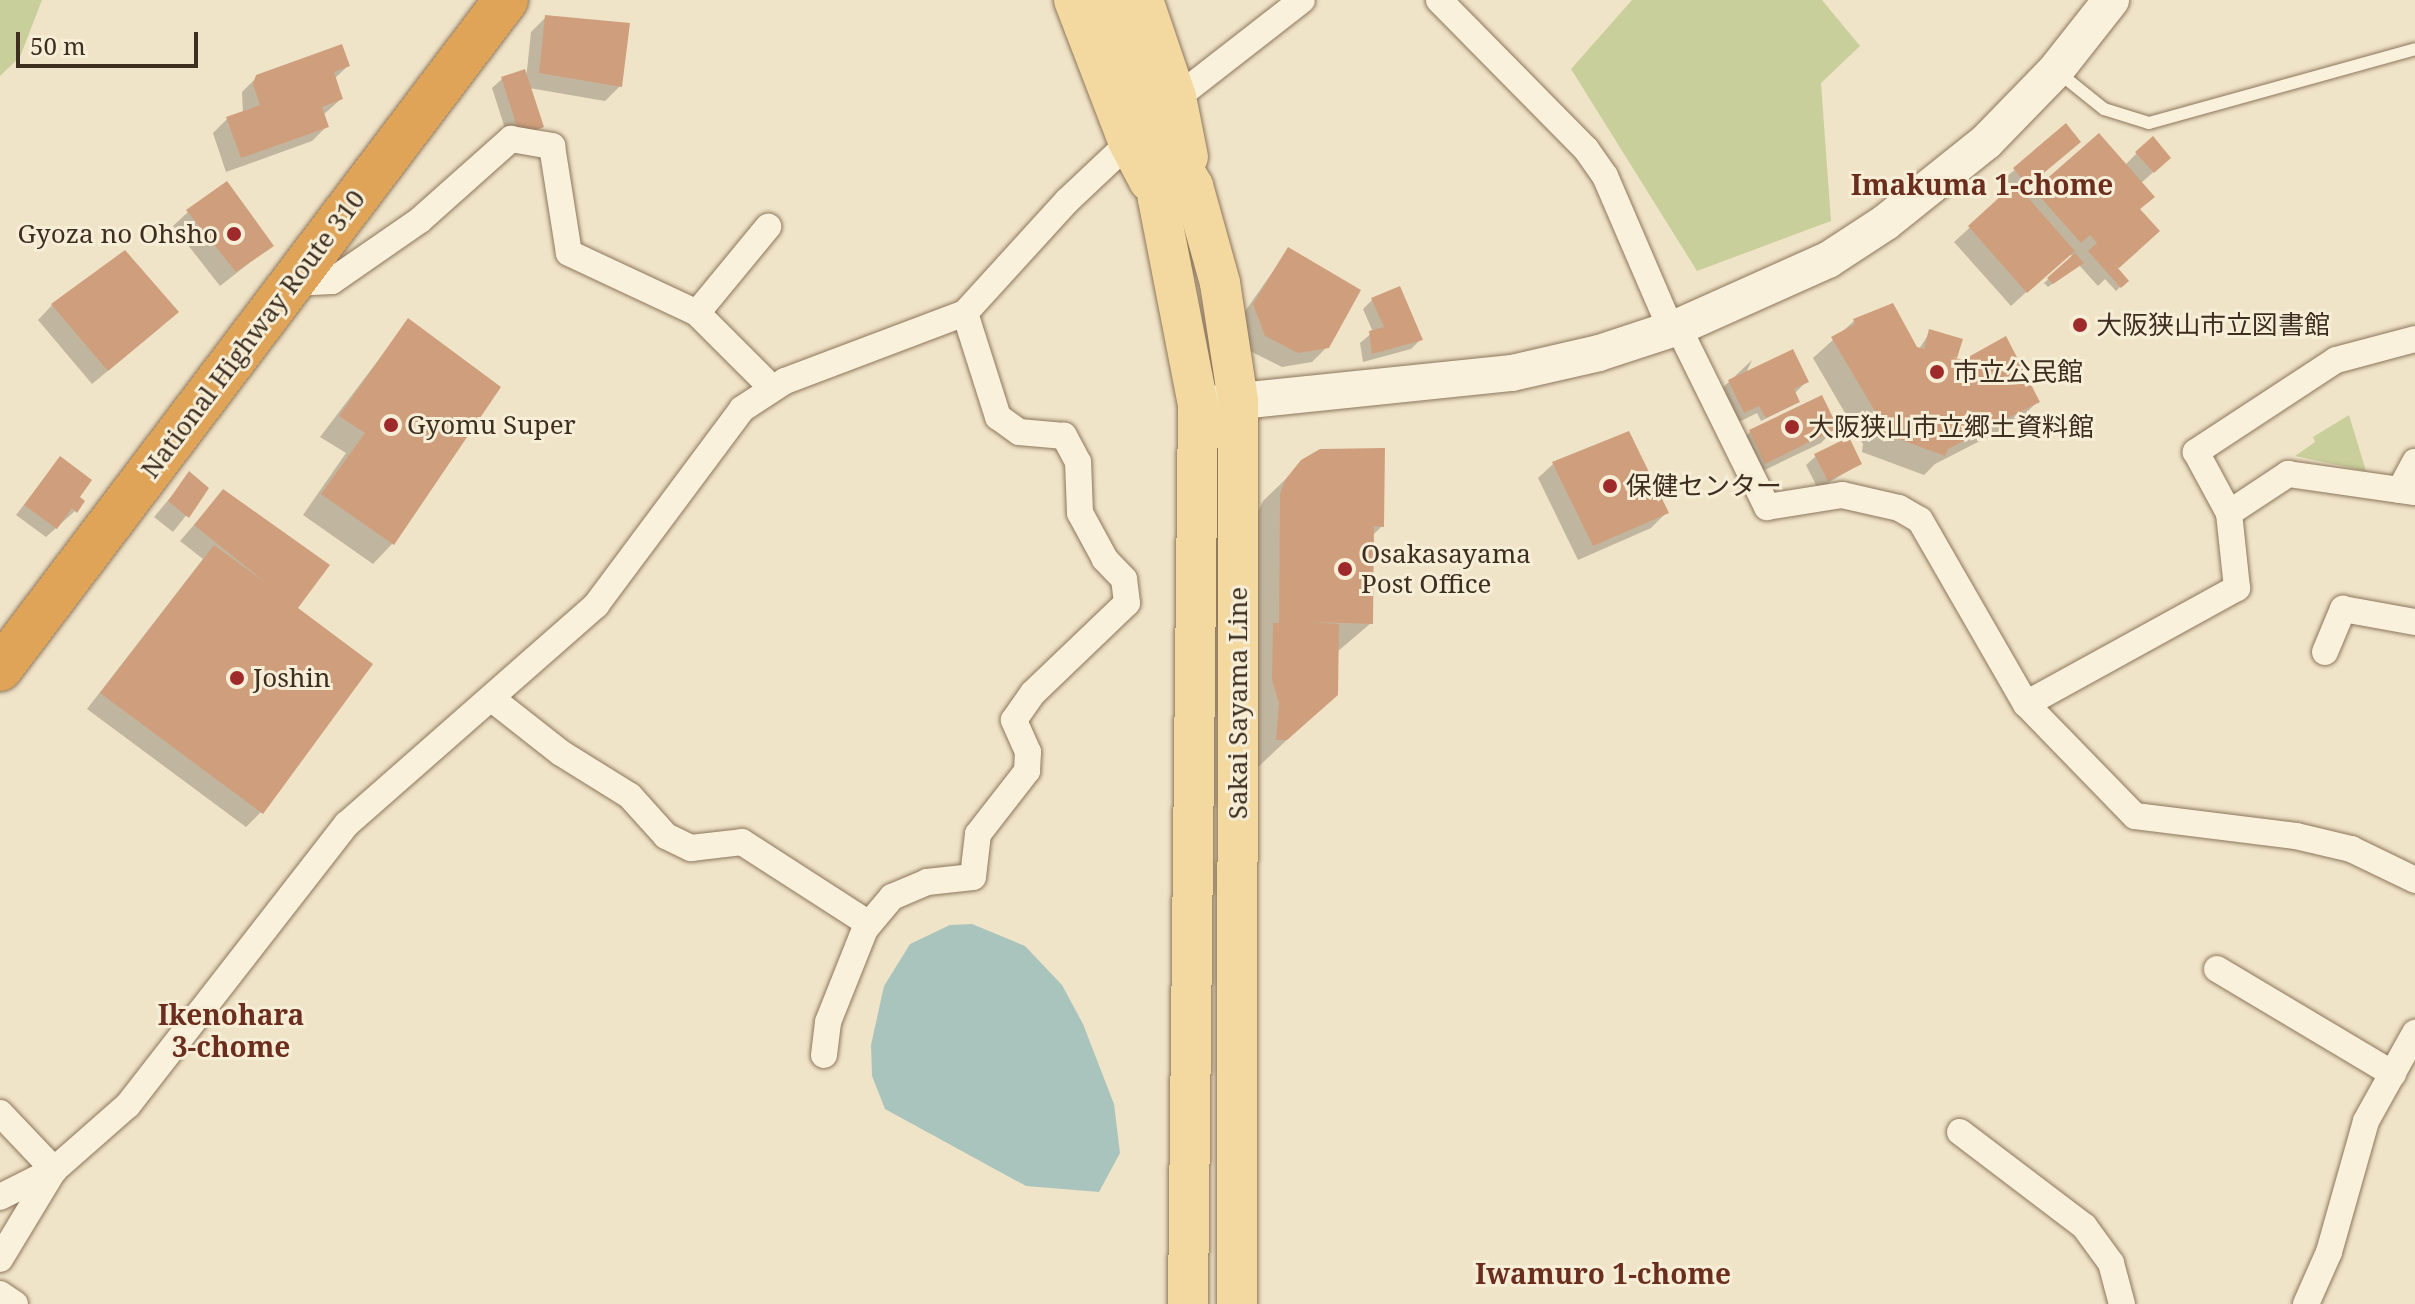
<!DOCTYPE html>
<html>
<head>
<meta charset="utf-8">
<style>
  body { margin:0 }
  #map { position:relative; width:2415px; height:1304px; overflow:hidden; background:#f0e4c8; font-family:"Noto Serif","Noto Sans JP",serif }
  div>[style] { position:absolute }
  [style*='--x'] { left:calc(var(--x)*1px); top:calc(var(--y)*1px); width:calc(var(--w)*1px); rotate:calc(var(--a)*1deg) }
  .green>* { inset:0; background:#c9cf9b }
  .water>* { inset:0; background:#a9c4bc }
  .shadow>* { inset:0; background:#0003 }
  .building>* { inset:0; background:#cf9f7d }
  .roads { filter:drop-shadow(0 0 2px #8d765c) drop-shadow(0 0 2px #8d765c) }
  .lane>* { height:12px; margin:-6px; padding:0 6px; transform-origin:6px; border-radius:6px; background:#faf1dc }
  .street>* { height:26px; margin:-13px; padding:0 13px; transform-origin:13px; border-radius:13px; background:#faf1dc }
  .secondary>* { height:36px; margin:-18px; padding:0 18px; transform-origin:18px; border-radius:18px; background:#faf1dc }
  .primary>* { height:40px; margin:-20px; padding:0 20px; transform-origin:20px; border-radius:20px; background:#f3d9a0 }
  .highway>* { height:44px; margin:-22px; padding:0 22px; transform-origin:22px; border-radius:22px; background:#e0a458 }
  .dots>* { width:22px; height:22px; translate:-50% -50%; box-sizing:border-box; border:4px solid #f7eed8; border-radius:50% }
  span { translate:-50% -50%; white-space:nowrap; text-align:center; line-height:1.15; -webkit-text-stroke:6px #f7eed8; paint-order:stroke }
  .poi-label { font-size:26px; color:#3d2e20 }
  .right { translate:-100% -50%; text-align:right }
  .left { translate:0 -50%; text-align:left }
  .street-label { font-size:26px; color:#3d2e20 }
  .neighbourhood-label { font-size:28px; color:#6b2e1e; font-weight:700 }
  .scale { position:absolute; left:16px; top:32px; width:182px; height:36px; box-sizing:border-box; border:4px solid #3d2e20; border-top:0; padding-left:10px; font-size:24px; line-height:28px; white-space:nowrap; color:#3d2e20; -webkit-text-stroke:6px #f7eed8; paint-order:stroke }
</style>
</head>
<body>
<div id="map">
  <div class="green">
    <div style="clip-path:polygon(0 0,42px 0,20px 57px,0 76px)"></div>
    <div style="clip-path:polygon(1632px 0,1822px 0,1860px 46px,1821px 83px,1831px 221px,1697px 271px,1571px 69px)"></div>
    <div style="clip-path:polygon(2349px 415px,2366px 471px,2295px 456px,2315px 442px,2313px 437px)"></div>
  </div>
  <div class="water">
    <div style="clip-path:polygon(972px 924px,1025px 946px,1062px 985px,1083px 1024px,1114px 1104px,1120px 1153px,1099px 1192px,1026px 1186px,885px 1109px,872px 1076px,871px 1045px,884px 986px,910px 944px,950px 925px)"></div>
  </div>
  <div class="shadow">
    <div style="clip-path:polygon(546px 17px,620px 86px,605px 101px,529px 88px,542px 127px,510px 144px,492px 88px,502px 79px,526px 79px,531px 32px)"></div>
    <div style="clip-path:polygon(348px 66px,334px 79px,341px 99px,323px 115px,327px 126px,312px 141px,226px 172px,213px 133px,228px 118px,243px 113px,242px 92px,257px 77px)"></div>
    <div style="clip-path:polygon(2066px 126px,2069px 151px,2020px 192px,2027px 200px,2035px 191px,2125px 165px,2137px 153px,2159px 167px,2140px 184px,2138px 251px,2116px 270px,2126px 281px,2116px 291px,2105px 279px,2098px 286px,2079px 265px,2048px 287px,2044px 283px,2073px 257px,2069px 253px,2011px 306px,1954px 242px,2012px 189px,2004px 179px)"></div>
    <div style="clip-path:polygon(188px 212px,271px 246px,220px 286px,173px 226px)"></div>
    <div style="clip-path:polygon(1288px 250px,1327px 347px,1312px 362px,1282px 367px,1250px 351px,1239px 320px)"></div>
    <div style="clip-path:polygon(1373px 299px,1421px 339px,1411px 349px,1363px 362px,1360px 343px,1373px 332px,1363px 309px)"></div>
    <div style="clip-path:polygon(52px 305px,161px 327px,92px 384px,38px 320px)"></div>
    <div style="clip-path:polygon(408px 321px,498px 387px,392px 544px,373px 564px,303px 515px,346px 453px,320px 437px)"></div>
    <div style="clip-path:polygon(1854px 321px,1917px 352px,1930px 332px,1956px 356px,1953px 359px,2037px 402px,2017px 422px,1935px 464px,1924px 475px,1862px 452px,1863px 444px,1813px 358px)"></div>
    <div style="clip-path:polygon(1752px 360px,1746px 373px,1807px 381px,1794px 394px,1793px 405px,1761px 421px,1757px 413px,1729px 427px,1714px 396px)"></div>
    <div style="clip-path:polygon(1835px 428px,1821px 443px,1750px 477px,1735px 447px,1750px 432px)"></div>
    <div style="clip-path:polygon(1816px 456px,1860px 464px,1818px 489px,1806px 465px)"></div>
    <div style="clip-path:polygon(60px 458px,77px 498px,75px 511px,46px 537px,16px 515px)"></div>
    <div style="clip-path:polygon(1553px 464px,1666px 513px,1651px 528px,1578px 560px,1538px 478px)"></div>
    <div style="clip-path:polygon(1293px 472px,1382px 526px,1372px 536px,1371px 623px,1337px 652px,1336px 694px,1257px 768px,1252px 524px,1263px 501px)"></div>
    <div style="clip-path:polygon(190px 474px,207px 489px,173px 532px,154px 517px)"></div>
    <div style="clip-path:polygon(223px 491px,295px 608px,261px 812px,246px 827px,87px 709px,203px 559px,180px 541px)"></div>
  </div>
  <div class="building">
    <div style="clip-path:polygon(545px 15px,630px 23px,622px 87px,539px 73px)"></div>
    <div style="clip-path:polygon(342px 44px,350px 66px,334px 72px,343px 99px,322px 107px,329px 127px,241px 158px,226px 117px,260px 105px,253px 84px,256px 75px)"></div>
    <div style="clip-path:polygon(525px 69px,544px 127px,520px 136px,501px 77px)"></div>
    <div style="clip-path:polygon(2066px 123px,2081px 142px,2028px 186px,2013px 168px)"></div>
    <div style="clip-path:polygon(2099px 133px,2155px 197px,2140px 209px,2160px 231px,2119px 268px,2112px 261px,2129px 281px,2121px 288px,2088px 251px,2097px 243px,2090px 235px,2081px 243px,2034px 190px)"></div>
    <div style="clip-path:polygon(2153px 136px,2171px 158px,2154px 173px,2135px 152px)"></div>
    <div style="clip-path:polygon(227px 181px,274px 246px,236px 272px,186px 210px)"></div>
    <div style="clip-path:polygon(2015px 183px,2075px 251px,2027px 293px,1968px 226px)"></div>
    <div style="clip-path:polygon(1288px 247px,1361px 290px,1329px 348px,1298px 353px,1265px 336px,1253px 304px)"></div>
    <div style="clip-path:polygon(125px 250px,179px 312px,108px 371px,51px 304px)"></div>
    <div style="clip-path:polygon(2075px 253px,2084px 263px,2053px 284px,2047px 278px)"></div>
    <div style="clip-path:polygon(1400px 286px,1423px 340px,1372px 354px,1369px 331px,1384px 327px,1371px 298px)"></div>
    <div style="clip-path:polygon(1893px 303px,1917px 347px,1924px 349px,1929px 329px,1963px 339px,1957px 358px,1936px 353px,1963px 360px,2006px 336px,2040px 402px,1948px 449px,1945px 456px,1880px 432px,1882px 423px,1831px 337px,1855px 324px,1853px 319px)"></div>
    <div style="clip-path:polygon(408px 318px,501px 387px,394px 545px,321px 494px,365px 433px,339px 416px)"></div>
    <div style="clip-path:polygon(1793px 349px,1809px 382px,1794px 389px,1800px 402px,1766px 418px,1759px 406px,1744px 413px,1728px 380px)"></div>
    <div style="clip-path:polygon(1822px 395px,1838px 428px,1765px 464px,1749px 430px)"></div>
    <div style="clip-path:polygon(1629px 431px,1669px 513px,1593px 546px,1552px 462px)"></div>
    <div style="clip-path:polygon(1849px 437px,1862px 464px,1828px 481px,1814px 454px)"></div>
    <div style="clip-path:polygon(1385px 448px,1384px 527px,1374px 526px,1373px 624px,1310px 622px,1339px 624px,1338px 695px,1287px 740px,1276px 740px,1279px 703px,1272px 680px,1273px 623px,1279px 623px,1280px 494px,1285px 480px,1301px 460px,1320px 449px)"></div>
    <div style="clip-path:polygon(60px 456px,92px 480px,80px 497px,85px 501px,77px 513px,72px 508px,57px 529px,24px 505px)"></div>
    <div style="clip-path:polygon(189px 471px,209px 488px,189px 518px,168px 501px)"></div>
    <div style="clip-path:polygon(223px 489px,330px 565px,298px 608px,373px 664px,263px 814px,100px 693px,214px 545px,270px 586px,194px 525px)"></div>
  </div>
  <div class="roads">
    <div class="lane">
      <div style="--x:2058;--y:72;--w:59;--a:38.8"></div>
      <div style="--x:2104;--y:109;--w:47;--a:17.3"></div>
      <div style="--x:2149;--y:123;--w:276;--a:-15.5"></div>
    </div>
    <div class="street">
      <div style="--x:1439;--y:0;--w:209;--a:45.4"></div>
      <div style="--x:1586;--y:149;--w:33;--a:55"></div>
      <div style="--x:1605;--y:176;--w:167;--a:66.7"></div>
      <div style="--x:1166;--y:106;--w:172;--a:-37.9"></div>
      <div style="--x:292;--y:283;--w:40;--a:-2.9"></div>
      <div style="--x:332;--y:281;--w:107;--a:-34.7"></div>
      <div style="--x:420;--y:220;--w:122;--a:-41.7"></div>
      <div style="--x:511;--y:139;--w:42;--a:9.7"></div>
      <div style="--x:552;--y:146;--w:108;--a:81"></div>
      <div style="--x:569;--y:253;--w:141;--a:25.1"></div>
      <div style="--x:697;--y:313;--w:107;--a:45"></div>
      <div style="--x:697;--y:313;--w:112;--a:-50.5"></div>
      <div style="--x:1678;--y:327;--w:201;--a:63.7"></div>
      <div style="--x:1767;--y:507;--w:76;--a:-9.1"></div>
      <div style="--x:1842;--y:495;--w:58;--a:12.8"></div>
      <div style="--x:1899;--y:508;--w:24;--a:30"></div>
      <div style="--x:1920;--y:520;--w:212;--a:60.1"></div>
      <div style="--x:2026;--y:704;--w:156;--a:45.8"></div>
      <div style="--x:2135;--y:816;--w:162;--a:7.1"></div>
      <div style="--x:2296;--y:836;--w:57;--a:13.3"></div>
      <div style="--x:2351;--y:849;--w:71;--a:25.8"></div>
      <div style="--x:2415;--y:339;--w:82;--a:165.1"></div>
      <div style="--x:2336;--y:360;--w:168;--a:146.7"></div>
      <div style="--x:2196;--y:452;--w:69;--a:61.6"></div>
      <div style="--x:2229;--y:513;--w:71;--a:-33.5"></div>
      <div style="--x:2288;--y:474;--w:128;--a:8.1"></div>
      <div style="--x:2400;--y:490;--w:32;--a:-62"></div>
      <div style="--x:2325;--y:652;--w:47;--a:-67.3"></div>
      <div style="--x:2343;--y:609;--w:73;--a:10.2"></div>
      <div style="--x:491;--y:698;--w:89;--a:38.2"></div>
      <div style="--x:561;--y:753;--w:81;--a:31.9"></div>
      <div style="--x:630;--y:796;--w:54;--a:48"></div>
      <div style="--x:666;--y:836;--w:28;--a:26"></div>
      <div style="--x:691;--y:848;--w:51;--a:-6.7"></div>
      <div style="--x:742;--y:842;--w:151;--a:32.8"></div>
      <div style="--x:2026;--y:704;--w:241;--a:-28.8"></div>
      <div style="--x:2237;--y:588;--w:75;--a:-96.1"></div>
      <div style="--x:2217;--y:969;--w:205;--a:30.8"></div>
      <div style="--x:824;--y:1055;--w:33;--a:-83"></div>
      <div style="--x:828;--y:1022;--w:100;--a:-68.3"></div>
      <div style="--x:865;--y:929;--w:42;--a:-49.8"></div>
      <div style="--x:892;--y:897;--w:38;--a:-23"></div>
      <div style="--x:927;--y:882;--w:46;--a:-6.2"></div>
      <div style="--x:973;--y:877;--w:43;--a:-83.4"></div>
      <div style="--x:978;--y:834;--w:80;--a:-52.1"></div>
      <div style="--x:1027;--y:771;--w:19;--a:-87"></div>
      <div style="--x:1028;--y:752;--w:35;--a:-114"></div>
      <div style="--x:1014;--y:720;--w:33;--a:-55"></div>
      <div style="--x:1033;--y:693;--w:130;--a:-43.8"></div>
      <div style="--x:1127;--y:603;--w:24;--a:-97"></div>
      <div style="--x:1124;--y:579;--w:28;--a:-134"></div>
      <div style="--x:1105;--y:559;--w:52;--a:-118.5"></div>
      <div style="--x:1080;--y:513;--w:51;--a:-92.2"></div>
      <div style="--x:1078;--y:462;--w:30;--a:-118"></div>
      <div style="--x:1064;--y:436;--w:45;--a:-174.9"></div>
      <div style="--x:1019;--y:432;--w:26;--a:-144"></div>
      <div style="--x:998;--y:417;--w:109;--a:-107.6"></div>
      <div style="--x:0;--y:1113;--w:79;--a:46.5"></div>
      <div style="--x:1960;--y:1132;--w:156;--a:37.2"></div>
      <div style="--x:2084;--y:1226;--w:46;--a:53.9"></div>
      <div style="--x:2111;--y:1263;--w:42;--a:75"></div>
      <div style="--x:0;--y:1197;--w:60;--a:-26.6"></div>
      <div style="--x:0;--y:1259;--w:104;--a:-58.8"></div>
      <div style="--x:54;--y:1170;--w:98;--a:-41.3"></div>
      <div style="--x:128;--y:1105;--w:356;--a:-52.1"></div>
      <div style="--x:347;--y:824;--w:332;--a:-41.3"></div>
      <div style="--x:596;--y:605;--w:244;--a:-53.3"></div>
      <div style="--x:742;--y:409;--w:51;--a:-33.1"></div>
      <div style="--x:785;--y:381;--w:192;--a:-20.7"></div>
      <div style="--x:965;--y:313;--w:151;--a:-47.7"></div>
      <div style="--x:1067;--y:201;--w:98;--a:-43.3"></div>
      <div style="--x:0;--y:1294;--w:18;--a:34"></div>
      <div style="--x:2306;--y:1304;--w:57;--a:-66.1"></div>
      <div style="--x:2329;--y:1252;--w:136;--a:-74.2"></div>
      <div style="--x:2366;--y:1121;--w:101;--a:-60.9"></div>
    </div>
    <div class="secondary">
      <div style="--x:1211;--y:404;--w:303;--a:-5.9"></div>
      <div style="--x:1512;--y:373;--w:89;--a:-12.9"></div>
      <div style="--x:1599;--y:353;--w:83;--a:-18.2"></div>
      <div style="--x:1678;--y:327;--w:164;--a:-24.1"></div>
      <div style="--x:1828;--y:260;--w:69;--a:-33.2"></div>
      <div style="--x:1886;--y:222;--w:128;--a:-38.7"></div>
      <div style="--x:1986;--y:142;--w:100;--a:-45.8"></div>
      <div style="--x:2056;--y:70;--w:89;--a:-51.8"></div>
    </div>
    <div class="primary">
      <div style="--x:1074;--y:0;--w:153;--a:69"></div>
      <div style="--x:1129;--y:143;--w:43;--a:62.2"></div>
      <div style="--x:1107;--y:0;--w:127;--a:68.7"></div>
      <div style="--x:1153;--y:118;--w:79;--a:59.5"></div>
      <div style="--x:1193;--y:186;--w:101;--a:74.4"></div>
      <div style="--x:1220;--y:283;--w:118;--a:81.3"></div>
      <div style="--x:1238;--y:400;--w:904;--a:90.06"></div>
      <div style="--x:1143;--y:0;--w:102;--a:71.2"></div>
      <div style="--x:1176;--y:97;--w:61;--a:78.7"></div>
      <div style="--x:1153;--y:126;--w:73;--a:86.1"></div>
      <div style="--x:1158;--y:199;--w:210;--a:79"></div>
      <div style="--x:1198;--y:405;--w:899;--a:90.64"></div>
    </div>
    <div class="highway">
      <div style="--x:0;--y:669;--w:839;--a:-52.9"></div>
    </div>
  </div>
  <div class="dots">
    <div style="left:234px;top:234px;background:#9e2a2b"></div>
    <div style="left:2080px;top:325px;background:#9e2a2b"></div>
    <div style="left:1937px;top:372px;background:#9e2a2b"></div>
    <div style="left:391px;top:425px;background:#9e2a2b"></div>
    <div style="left:1792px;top:427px;background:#9e2a2b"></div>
    <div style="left:1610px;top:486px;background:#9e2a2b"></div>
    <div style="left:1345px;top:569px;background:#9e2a2b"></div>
    <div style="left:237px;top:678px;background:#9e2a2b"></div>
  </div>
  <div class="poi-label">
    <span class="right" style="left:218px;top:234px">Gyoza no Ohsho</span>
    <span class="left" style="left:2096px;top:325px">大阪狭山市立図書館</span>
    <span class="left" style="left:1953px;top:372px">市立公民館</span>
    <span class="left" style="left:407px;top:425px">Gyomu Super</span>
    <span class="left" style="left:1808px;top:427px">大阪狭山市立郷土資料館</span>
    <span class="left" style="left:1626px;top:486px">保健センター</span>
    <span class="left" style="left:1361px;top:569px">Osakasayama<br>Post Office</span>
    <span class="left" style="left:253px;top:678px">Joshin</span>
  </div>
  <div class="street-label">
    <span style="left:253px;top:334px;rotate:-53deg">National Highway Route 310</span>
    <span style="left:1238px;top:703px;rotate:-90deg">Sakai Sayama Line</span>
  </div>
  <div class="neighbourhood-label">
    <span style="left:1982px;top:184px">Imakuma 1-chome</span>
    <span style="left:231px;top:1030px">Ikenohara<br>3-chome</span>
    <span style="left:1603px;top:1273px">Iwamuro 1-chome</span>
  </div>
  <div class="scale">50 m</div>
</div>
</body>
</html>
